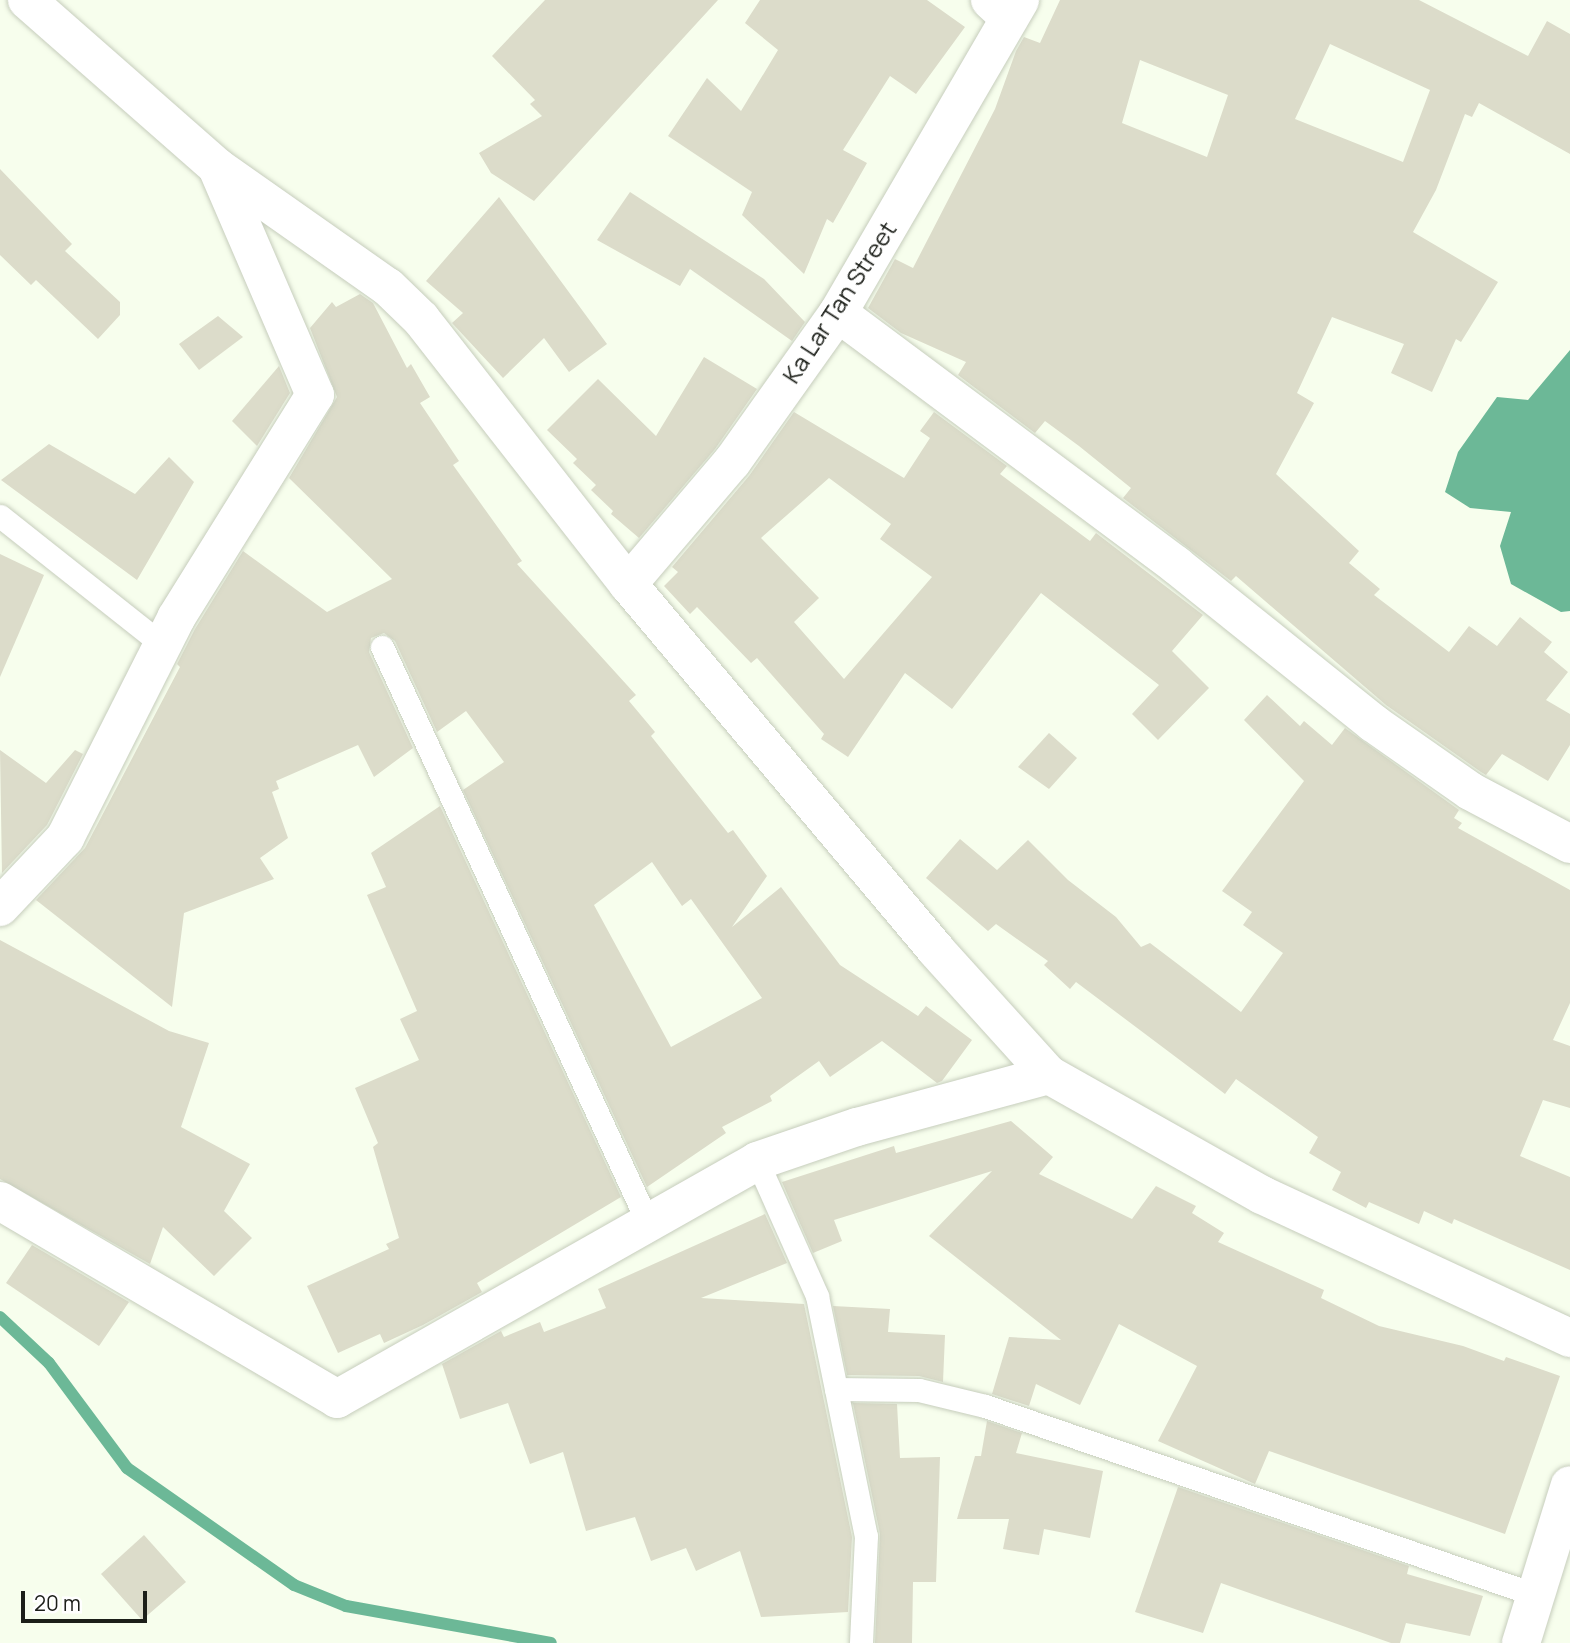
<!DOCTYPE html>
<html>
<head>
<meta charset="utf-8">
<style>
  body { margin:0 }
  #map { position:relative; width:1570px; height:1643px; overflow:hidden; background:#f7feed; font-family:Manrope,sans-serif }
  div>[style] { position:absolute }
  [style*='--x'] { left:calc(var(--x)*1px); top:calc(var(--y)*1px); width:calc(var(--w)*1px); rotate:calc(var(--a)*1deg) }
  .water>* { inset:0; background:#6cb897 }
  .stream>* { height:12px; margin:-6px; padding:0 6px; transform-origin:6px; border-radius:6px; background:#6cb897 }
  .building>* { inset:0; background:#dcdcca }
  .roads { filter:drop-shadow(0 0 2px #c6cdbc) drop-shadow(0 0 2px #c6cdbc) }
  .service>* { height:23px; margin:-11.5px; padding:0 11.5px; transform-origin:11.5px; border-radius:11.5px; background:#fff }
  .minor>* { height:38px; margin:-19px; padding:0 19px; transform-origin:19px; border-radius:19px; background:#fff }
  .tertiary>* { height:38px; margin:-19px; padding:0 19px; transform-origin:19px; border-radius:19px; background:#fff }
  span { translate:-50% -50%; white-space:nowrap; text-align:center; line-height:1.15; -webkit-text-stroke:5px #fff; paint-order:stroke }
  .street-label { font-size:24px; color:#1c1f19 }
  .scale { position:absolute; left:21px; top:1591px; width:126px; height:32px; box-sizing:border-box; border:4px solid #1c1f19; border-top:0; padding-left:9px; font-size:21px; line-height:24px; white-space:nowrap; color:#1c1f19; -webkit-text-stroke:5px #fff; paint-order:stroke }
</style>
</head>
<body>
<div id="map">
  <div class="water">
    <div style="clip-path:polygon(1570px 350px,1570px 611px,1561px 612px,1511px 584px,1500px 546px,1511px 512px,1470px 508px,1445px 492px,1458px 452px,1497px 397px,1528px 400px)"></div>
  </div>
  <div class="stream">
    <div style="--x:0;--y:1317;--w:67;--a:43.2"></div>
    <div style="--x:49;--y:1363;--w:131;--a:53.4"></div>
    <div style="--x:127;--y:1468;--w:204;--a:35"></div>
    <div style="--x:294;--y:1585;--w:56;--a:22"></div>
    <div style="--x:346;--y:1606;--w:208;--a:10.2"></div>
  </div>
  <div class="building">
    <div style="clip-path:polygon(545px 0,718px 0,534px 201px,491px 173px,479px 153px,542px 116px,530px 104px,535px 100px,492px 56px)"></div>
    <div style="clip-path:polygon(760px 0,927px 0,965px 27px,916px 94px,890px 76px,843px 150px,867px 163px,833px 223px,827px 219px,804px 274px,742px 215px,752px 192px,668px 136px,707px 78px,741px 111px,778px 50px,745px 23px)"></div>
    <div style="clip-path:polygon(evenodd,1060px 0,1419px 0,1528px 56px,1547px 21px,1570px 34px,1570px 154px,1479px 103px,1472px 117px,1465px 114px,1436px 190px,1413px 232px,1498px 282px,1461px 342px,1456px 339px,1432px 392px,1391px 373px,1404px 344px,1332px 317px,1297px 393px,1314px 403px,1276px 474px,1359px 551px,1349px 563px,1380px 589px,1374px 595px,1449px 652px,1469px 626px,1497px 646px,1520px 617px,1552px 642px,1544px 652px,1568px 672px,1546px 700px,1570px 714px,1570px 745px,1548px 781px,1502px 754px,1486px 775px,1481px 772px,1386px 705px,1236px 576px,1231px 581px,1123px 498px,1131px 488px,1079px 446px,1045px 421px,1035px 433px,958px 375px,966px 362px,901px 333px,868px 308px,895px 259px,913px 268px,995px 109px,1016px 51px,1024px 37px,1040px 43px,1060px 0,1330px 44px,1430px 90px,1403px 162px,1295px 119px,1330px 44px,1060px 0,1140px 60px,1228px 95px,1207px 157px,1122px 123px,1140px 60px)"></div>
    <div style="clip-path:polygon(0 169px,72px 244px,65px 251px,120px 302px,120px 315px,98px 339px,36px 280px,31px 285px,0 255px)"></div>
    <div style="clip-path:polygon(630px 192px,764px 279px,805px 322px,792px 341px,690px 269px,680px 286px,597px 240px)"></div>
    <div style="clip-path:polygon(499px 197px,607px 344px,569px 372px,544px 338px,503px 378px,452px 323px,463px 313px,426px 281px)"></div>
    <div style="clip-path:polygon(evenodd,360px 294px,373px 303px,407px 368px,411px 364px,430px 397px,420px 403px,459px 461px,453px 465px,522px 561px,517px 564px,636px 695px,629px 701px,655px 732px,651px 736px,728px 833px,733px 830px,767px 876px,732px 927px,781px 887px,840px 965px,918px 1016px,926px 1006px,972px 1040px,942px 1081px,937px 1083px,882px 1041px,830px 1077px,819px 1061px,770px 1096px,772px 1101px,722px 1127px,726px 1133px,647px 1187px,463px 790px,504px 762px,466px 711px,437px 732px,395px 641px,384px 633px,371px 638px,369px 652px,413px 748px,374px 777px,358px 745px,276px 781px,279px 789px,272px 792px,288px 838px,260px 858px,274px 879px,184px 913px,172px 1007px,36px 900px,85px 848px,180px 667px,177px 664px,195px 629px,243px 551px,327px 612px,392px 579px,289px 478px,337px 397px,310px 328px,332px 302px,336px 307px,360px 294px,652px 862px,682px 906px,691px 899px,762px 998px,671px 1047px,594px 905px,652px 862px)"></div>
    <div style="clip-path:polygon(218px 316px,243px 337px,199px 370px,179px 344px)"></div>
    <div style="clip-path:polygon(704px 357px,757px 389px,715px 449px,639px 538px,611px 514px,613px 511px,591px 490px,596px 485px,573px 463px,577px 459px,547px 430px,598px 379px,656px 436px)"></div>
    <div style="clip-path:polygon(279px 366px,290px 393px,257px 446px,232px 421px)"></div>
    <div style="clip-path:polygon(evenodd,794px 412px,904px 478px,930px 438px,920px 431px,934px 412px,1007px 466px,1000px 474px,1090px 541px,1096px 533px,1203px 615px,1172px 651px,1209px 688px,1158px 740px,1132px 714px,1159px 685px,1041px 593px,952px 709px,905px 673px,848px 757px,821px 739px,824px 734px,757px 658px,751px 663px,697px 607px,690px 614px,664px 586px,678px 572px,672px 567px,749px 476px,794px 412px,829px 478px,891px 524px,880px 539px,932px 577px,844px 679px,794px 622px,819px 598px,761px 538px,829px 478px)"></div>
    <div style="clip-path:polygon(49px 444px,135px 494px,169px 457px,194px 482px,137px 580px,1px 480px)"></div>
    <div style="clip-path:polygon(0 554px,44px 575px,0 677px)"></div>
    <div style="clip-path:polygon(1267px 695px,1300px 726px,1304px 721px,1332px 745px,1345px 728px,1459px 810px,1454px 818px,1462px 823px,1458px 828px,1570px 890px,1570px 1003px,1553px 1040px,1570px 1046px,1570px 1108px,1543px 1100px,1520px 1156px,1570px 1177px,1570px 1270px,1454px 1219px,1452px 1224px,1424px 1211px,1419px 1224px,1369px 1202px,1366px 1208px,1332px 1190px,1341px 1172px,1309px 1153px,1318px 1137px,1236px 1079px,1225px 1094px,1076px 982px,1070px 989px,1044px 965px,1048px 961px,996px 924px,988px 931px,926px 878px,960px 839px,997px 870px,1028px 840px,1068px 880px,1116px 917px,1141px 947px,1150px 943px,1241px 1012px,1283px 953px,1243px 925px,1252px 912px,1222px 891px,1304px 781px,1244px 720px)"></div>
    <div style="clip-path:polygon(1049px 733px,1077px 758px,1049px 789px,1018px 767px)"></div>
    <div style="clip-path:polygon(0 750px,46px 783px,75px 750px,83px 754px,47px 825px,2px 873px)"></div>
    <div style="clip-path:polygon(440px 806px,621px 1197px,477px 1283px,482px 1292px,423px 1325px,384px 1343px,380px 1334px,338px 1353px,307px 1286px,389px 1249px,386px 1244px,399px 1238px,373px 1147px,378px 1143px,355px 1088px,419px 1060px,400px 1019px,417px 1011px,367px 895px,386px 887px,371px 853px)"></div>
    <div style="clip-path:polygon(0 940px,169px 1031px,209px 1043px,181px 1127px,250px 1164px,224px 1211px,252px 1238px,214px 1276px,163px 1227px,150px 1264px,0 1179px)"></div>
    <div style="clip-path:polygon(1011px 1121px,1053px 1157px,1039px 1174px,1132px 1219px,1156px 1186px,1196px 1206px,1192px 1213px,1224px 1233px,1218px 1242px,1324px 1290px,1321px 1298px,1379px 1326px,1463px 1346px,1504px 1361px,1506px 1357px,1560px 1376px,1505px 1534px,1269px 1451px,1255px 1484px,1158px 1441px,1197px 1366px,1119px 1324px,1080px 1405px,1036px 1384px,1029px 1406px,992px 1394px,1009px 1337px,1061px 1340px,929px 1236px,992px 1171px,834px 1220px,842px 1241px,813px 1253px,782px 1182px,894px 1146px,896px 1153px)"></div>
    <div style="clip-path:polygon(765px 1214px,787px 1263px,701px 1298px,804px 1304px,852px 1537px,848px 1612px,761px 1617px,740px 1551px,696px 1571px,686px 1548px,651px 1561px,635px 1517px,586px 1531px,563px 1452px,530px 1464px,508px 1403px,460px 1419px,442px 1364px,501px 1331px,504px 1337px,540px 1322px,544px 1332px,606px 1308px,598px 1289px)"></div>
    <div style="clip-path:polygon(32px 1245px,129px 1302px,99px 1346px,6px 1283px)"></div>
    <div style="clip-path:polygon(833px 1306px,890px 1309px,888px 1332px,945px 1335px,943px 1382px,919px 1376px,847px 1375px)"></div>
    <div style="clip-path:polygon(853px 1403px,897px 1404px,900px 1458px,940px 1457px,936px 1582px,913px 1582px,912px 1643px,875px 1643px,880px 1534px)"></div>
    <div style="clip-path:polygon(987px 1421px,1022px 1433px,1016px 1453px,1103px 1471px,1090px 1538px,1044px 1529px,1039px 1555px,1003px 1549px,1009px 1519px,957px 1519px,975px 1456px,981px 1456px)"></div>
    <div style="clip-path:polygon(1178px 1487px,1409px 1566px,1407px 1574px,1483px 1596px,1470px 1636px,1406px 1623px,1400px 1643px,1391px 1643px,1221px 1583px,1203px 1633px,1135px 1612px)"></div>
    <div style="clip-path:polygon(144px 1535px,186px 1582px,142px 1620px,101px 1574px)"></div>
  </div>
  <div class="roads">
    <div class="service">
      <div style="--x:0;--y:516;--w:208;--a:38.4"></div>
      <div style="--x:382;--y:647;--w:634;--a:65.21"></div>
      <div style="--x:757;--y:1161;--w:148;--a:66"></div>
      <div style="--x:817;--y:1296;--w:245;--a:78.5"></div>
      <div style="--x:866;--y:1536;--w:107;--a:92.7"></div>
      <div style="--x:836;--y:1389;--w:83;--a:0.7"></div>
      <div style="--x:919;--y:1390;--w:68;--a:13.6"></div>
      <div style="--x:985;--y:1406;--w:583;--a:18.93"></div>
    </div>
    <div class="minor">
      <div style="--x:27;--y:0;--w:253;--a:41.3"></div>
      <div style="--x:217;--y:167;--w:209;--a:35.1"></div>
      <div style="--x:388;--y:287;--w:46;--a:44.1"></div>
      <div style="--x:421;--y:319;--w:336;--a:52"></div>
      <div style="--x:628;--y:584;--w:478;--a:49.9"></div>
      <div style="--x:936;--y:950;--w:169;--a:47.9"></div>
      <div style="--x:1049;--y:1075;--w:244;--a:29.4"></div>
      <div style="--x:1262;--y:1195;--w:340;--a:24.9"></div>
      <div style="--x:990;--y:0;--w:26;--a:43"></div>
      <div style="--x:838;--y:313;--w:422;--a:36.7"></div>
      <div style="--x:1176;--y:565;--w:253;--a:38.7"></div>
      <div style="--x:1373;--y:723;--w:118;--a:35"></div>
      <div style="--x:1470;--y:791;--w:113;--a:27.9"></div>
      <div style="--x:0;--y:907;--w:95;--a:-46.7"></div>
      <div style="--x:65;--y:838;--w:246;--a:-63.2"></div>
      <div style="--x:176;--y:618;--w:263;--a:-58.1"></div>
      <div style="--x:315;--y:395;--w:248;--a:-113.3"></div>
      <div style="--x:0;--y:1201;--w:391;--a:30.4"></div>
      <div style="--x:337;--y:1399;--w:483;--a:-29.5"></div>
      <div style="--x:757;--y:1161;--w:106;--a:-18.8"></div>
      <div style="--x:857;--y:1127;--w:199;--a:-15.2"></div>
      <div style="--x:1521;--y:1643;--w:165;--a:-72.8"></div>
    </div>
    <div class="tertiary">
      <div style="--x:628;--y:584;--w:160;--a:-49.6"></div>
      <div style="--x:732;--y:462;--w:183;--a:-54.6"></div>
      <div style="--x:838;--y:313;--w:362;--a:-59.8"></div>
    </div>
  </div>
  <div class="street-label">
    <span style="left:839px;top:302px;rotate:-57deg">Ka Lar Tan Street</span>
  </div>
  <div class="scale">20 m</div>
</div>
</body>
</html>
